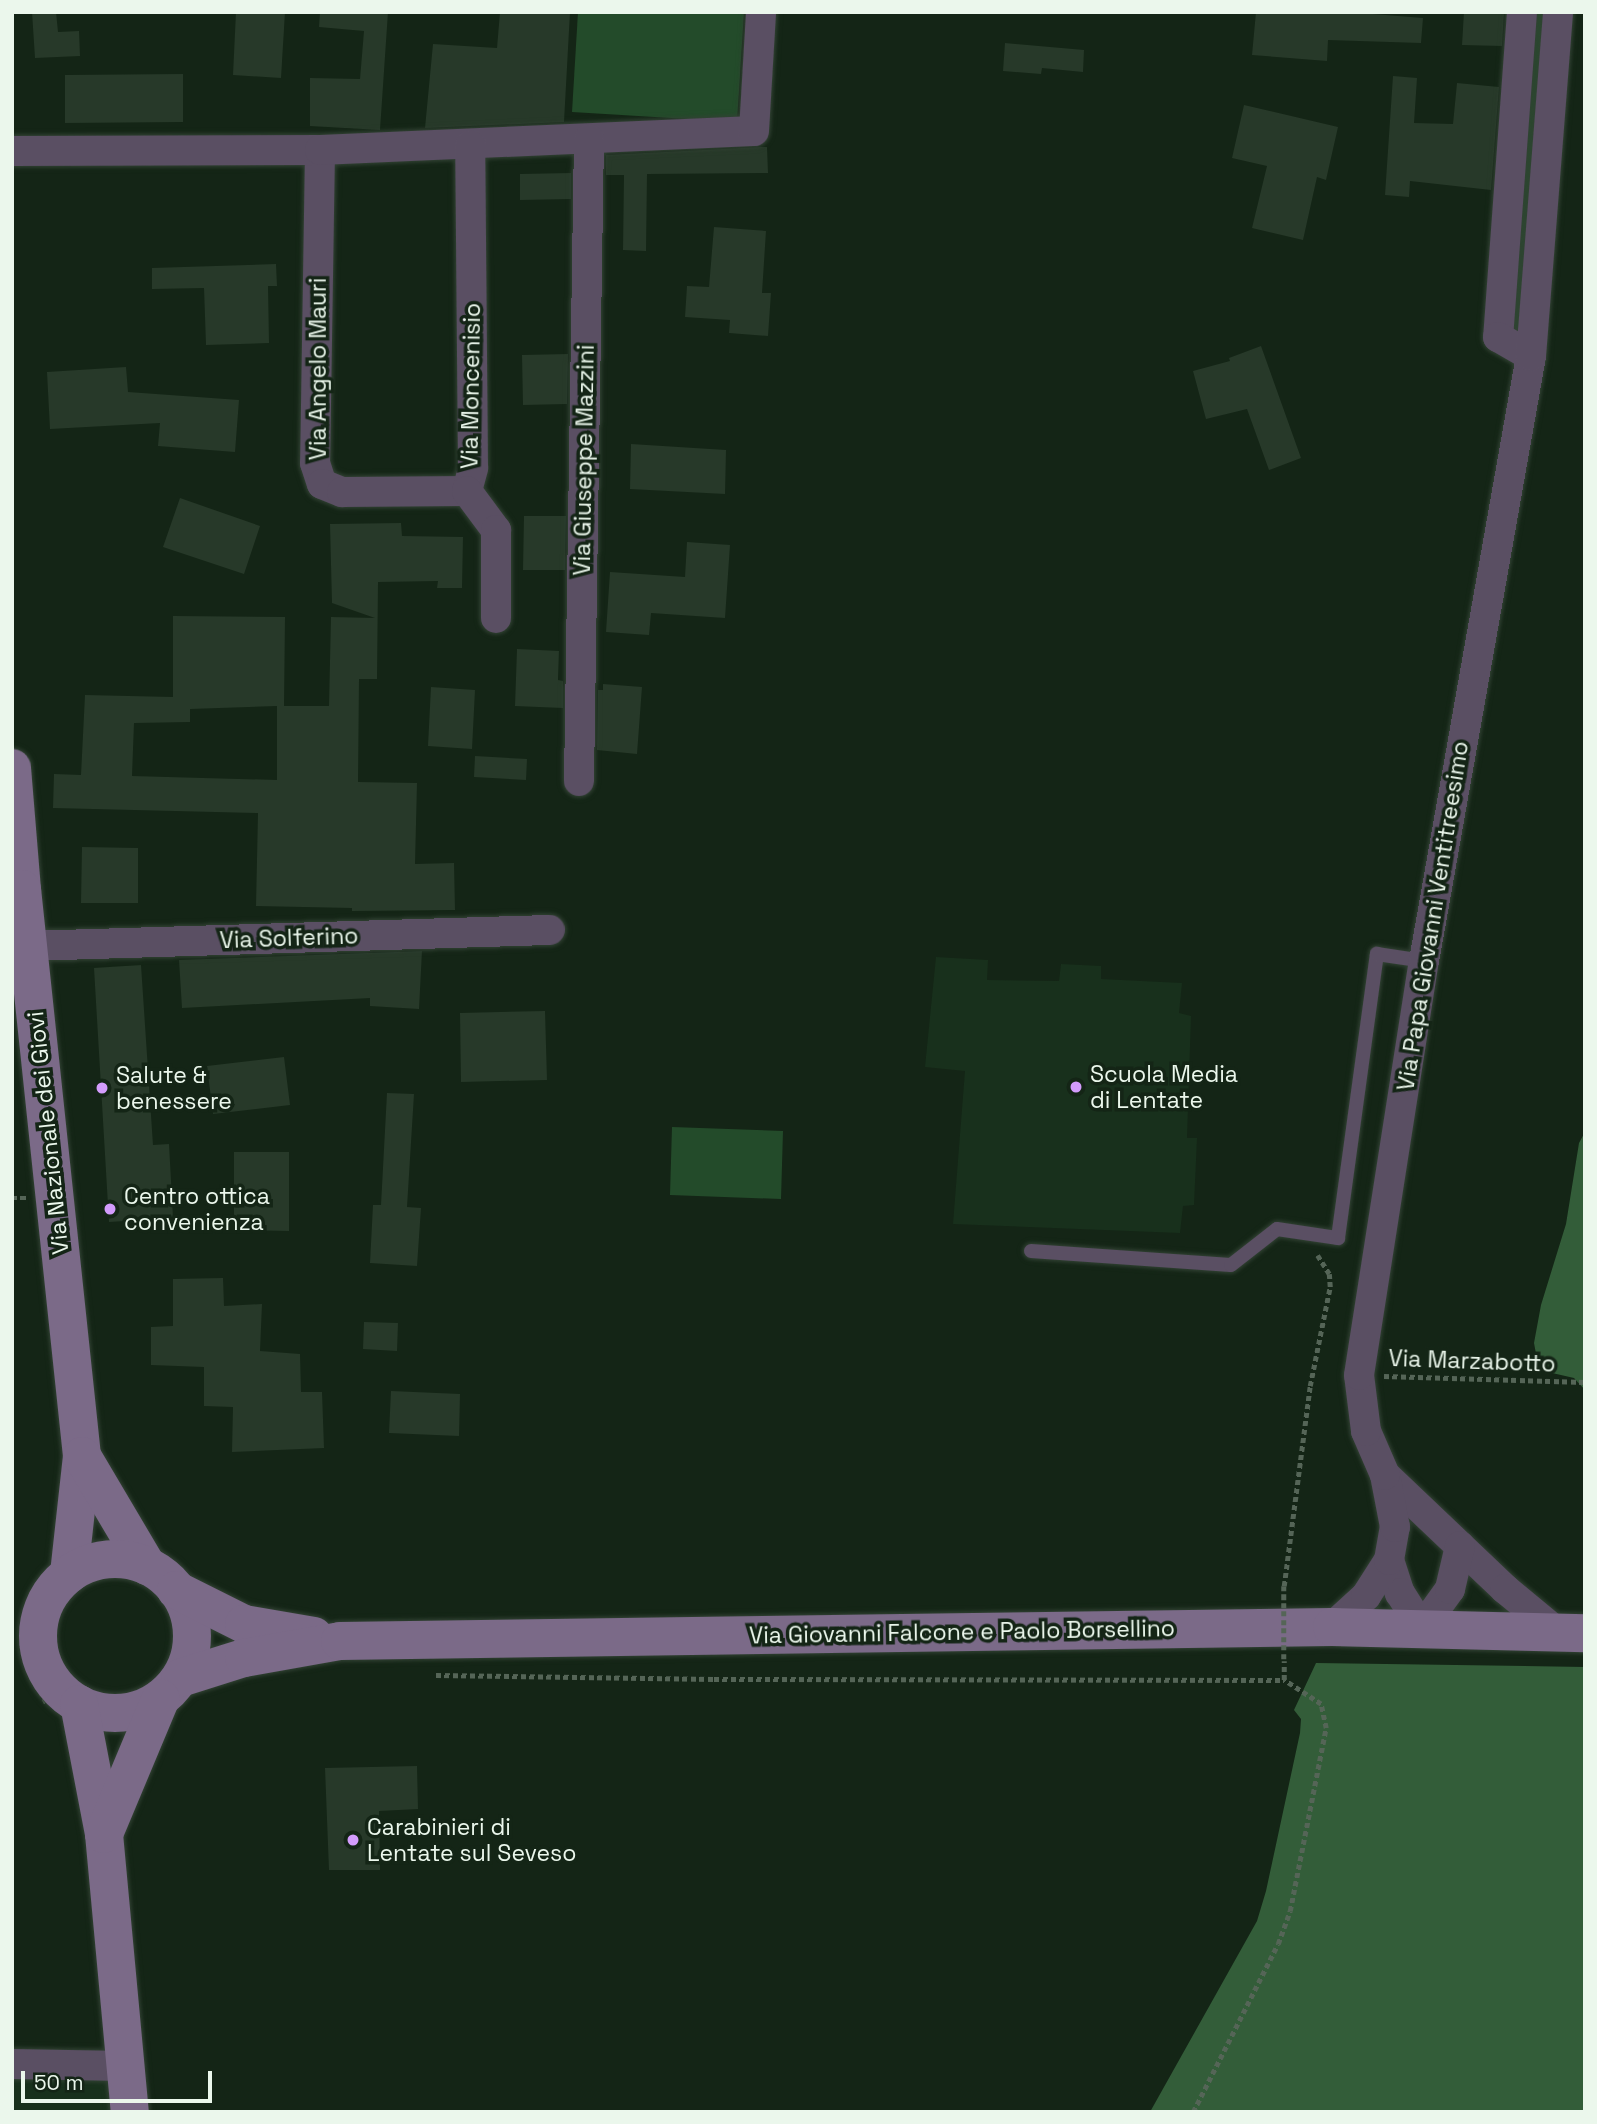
<!DOCTYPE html>
<html>
<head>
<meta charset="utf-8">
<style>
  body { margin:0 }
  #map { position:relative; width:1597px; height:2124px; overflow:hidden; background:#142516; font-family:"Space Grotesk",sans-serif }
  div>[style] { position:absolute }
  [style*='--x'] { left:calc(var(--x)*1px); top:calc(var(--y)*1px); width:calc(var(--w)*1px); rotate:calc(var(--a)*1deg) }
  .built>* { inset:0; background:#18301c }
  .green>* { inset:0; background:#234b2a }
  .forest>* { inset:0; background:#335d39 }
  .building>* { inset:0; background:#273929 }
  .path>* { height:4.5px; margin-top:-2.25px; transform-origin:0; background:repeating-linear-gradient(90deg,#556557 0 5px,transparent 0 8.5px) }
  .roads { filter:drop-shadow(0 0 2px #324234) drop-shadow(0 0 2px #324234) }
  .lane>* { height:14px; margin:-7px; padding:0 7px; transform-origin:7px; border-radius:7px; background:#5a4f63 }
  .street>* { height:30px; margin:-15px; padding:0 15px; transform-origin:15px; border-radius:15px; background:#5a4f63 }
  .secondary>* { height:38px; margin:-19px; padding:0 19px; transform-origin:19px; border-radius:19px; background:#7b6a88 }
  .secondary>.ring { margin:-19px; padding:0; box-sizing:content-box; background:none; border:38px solid #7b6a88; border-radius:50% }
  .path-bridge>* { height:4.5px; margin-top:-2.25px; transform-origin:0; background:repeating-linear-gradient(90deg,#556557 0 5px,transparent 0 8.5px) }
  .dots>* { width:19px; height:19px; translate:-50% -50%; box-sizing:border-box; border:4px solid #142516; border-radius:50% }
  span { translate:-50% -50%; white-space:nowrap; text-align:center; line-height:1.15; -webkit-text-stroke:7px #142516; paint-order:stroke }
  .street-label { font-size:23px; color:#ebf7ec }
  .poi-label { font-size:23px; color:#ebf7ec }
  .left { translate:0 -50%; text-align:left }
  .frame { position:absolute; inset:0; border:14px solid #ebf7ec; pointer-events:none }
  .scale { position:absolute; left:21px; top:2071px; width:191px; height:32px; box-sizing:border-box; border:4px solid #ebf7ec; border-top:0; padding-left:9px; font-size:21px; line-height:24px; white-space:nowrap; color:#ebf7ec; -webkit-text-stroke:5px #142516; paint-order:stroke }
</style>
</head>
<body>
<div id="map">
  <div class="built">
    <div style="clip-path:polygon(936px 957px,988px 960px,987px 980px,1059px 981px,1061px 964px,1101px 966px,1101px 979px,1182px 983px,1179px 1013px,1191px 1016px,1187px 1138px,1197px 1138px,1194px 1205px,1183px 1206px,1180px 1233px,953px 1224px,965px 1071px,925px 1067px)"></div>
    <div style="clip-path:polygon(12px 2070px,121px 2071px,125px 2112px,12px 2112px)"></div>
  </div>
  <div class="green">
    <div style="clip-path:polygon(578px 12px,744px 12px,737px 122px,572px 112px)"></div>
    <div style="clip-path:polygon(1533px 12px,1547px 12px,1522px 334px,1510px 333px)"></div>
    <div style="clip-path:polygon(672px 1127px,783px 1131px,781px 1199px,670px 1195px)"></div>
  </div>
  <div class="forest">
    <div style="clip-path:polygon(1585px 1132px,1585px 1390px,1574px 1378px,1539px 1370px,1534px 1343px,1541px 1305px,1566px 1224px,1579px 1143px)"></div>
    <div style="clip-path:polygon(1316px 1663px,1585px 1667px,1585px 2112px,1150px 2112px,1257px 1921px,1266px 1891px,1300px 1733px,1301px 1719px,1294px 1710px)"></div>
  </div>
  <div class="building">
    <div style="clip-path:polygon(32px 12px,56px 12px,58px 32px,79px 31px,80px 56px,35px 58px)"></div>
    <div style="clip-path:polygon(236px 12px,285px 12px,281px 78px,233px 75px)"></div>
    <div style="clip-path:polygon(320px 12px,388px 12px,380px 130px,310px 126px,310px 78px,360px 79px,364px 31px,319px 27px)"></div>
    <div style="clip-path:polygon(500px 12px,570px 12px,564px 122px,425px 128px,433px 44px,497px 48px)"></div>
    <div style="clip-path:polygon(1256px 12px,1348px 12px,1423px 18px,1421px 43px,1328px 40px,1327px 61px,1252px 55px)"></div>
    <div style="clip-path:polygon(1464px 12px,1504px 12px,1502px 46px,1462px 45px)"></div>
    <div style="clip-path:polygon(1005px 43px,1084px 50px,1083px 72px,1042px 68px,1041px 74px,1003px 71px)"></div>
    <div style="clip-path:polygon(183px 74px,183px 122px,65px 123px,65px 75px)"></div>
    <div style="clip-path:polygon(1393px 76px,1417px 78px,1414px 123px,1453px 124px,1457px 83px,1499px 87px,1491px 190px,1410px 181px,1409px 197px,1385px 195px)"></div>
    <div style="clip-path:polygon(1244px 105px,1338px 127px,1326px 180px,1317px 177px,1303px 240px,1252px 228px,1267px 166px,1232px 158px)"></div>
    <div style="clip-path:polygon(761px 147px,767px 147px,768px 173px,647px 174px,646px 251px,623px 250px,624px 175px,606px 175px,606px 155px)"></div>
    <div style="clip-path:polygon(571px 173px,571px 199px,520px 200px,520px 174px)"></div>
    <div style="clip-path:polygon(714px 227px,766px 231px,762px 293px,771px 293px,768px 336px,729px 333px,730px 320px,685px 317px,687px 286px,709px 287px)"></div>
    <div style="clip-path:polygon(276px 264px,277px 286px,268px 286px,269px 343px,206px 345px,204px 288px,152px 289px,152px 268px)"></div>
    <div style="clip-path:polygon(1261px 346px,1301px 458px,1269px 470px,1247px 409px,1206px 419px,1193px 371px,1230px 361px,1229px 358px)"></div>
    <div style="clip-path:polygon(568px 354px,567px 404px,523px 405px,522px 355px)"></div>
    <div style="clip-path:polygon(126px 367px,128px 392px,239px 400px,235px 452px,158px 446px,160px 423px,50px 429px,47px 372px)"></div>
    <div style="clip-path:polygon(631px 444px,726px 450px,725px 494px,630px 489px)"></div>
    <div style="clip-path:polygon(180px 498px,260px 526px,244px 574px,163px 547px)"></div>
    <div style="clip-path:polygon(524px 516px,566px 516px,565px 570px,523px 570px)"></div>
    <div style="clip-path:polygon(evenodd,401px 523px,402px 536px,463px 537px,462px 588px,437px 588px,438px 581px,378px 582px,377px 679px,359px 679px,358px 782px,417px 783px,415px 864px,454px 863px,455px 910px,352px 911px,352px 908px,256px 906px,258px 813px,53px 808px,54px 774px,81px 775px,85px 695px,173px 697px,173px 616px,285px 617px,284px 706px,280px 706px,329px 706px,331px 617px,375px 618px,332px 603px,330px 524px,401px 523px,277px 706px,277px 780px,132px 776px,134px 723px,190px 722px,190px 709px,277px 706px)"></div>
    <div style="clip-path:polygon(687px 542px,730px 545px,725px 618px,651px 613px,649px 635px,606px 632px,610px 572px,685px 577px)"></div>
    <div style="clip-path:polygon(517px 649px,559px 651px,558px 680px,563px 681px,563px 708px,515px 706px)"></div>
    <div style="clip-path:polygon(603px 684px,642px 687px,637px 754px,597px 750px,598px 690px,603px 690px)"></div>
    <div style="clip-path:polygon(431px 687px,475px 690px,472px 749px,428px 746px)"></div>
    <div style="clip-path:polygon(475px 756px,527px 759px,526px 780px,474px 777px)"></div>
    <div style="clip-path:polygon(82px 847px,138px 848px,138px 903px,81px 903px)"></div>
    <div style="clip-path:polygon(422px 951px,419px 1009px,370px 1006px,370px 998px,182px 1008px,179px 960px)"></div>
    <div style="clip-path:polygon(141px 965px,153px 1145px,169px 1144px,173px 1218px,109px 1222px,94px 968px)"></div>
    <div style="clip-path:polygon(545px 1011px,547px 1080px,461px 1082px,460px 1013px)"></div>
    <div style="clip-path:polygon(284px 1057px,290px 1105px,213px 1114px,207px 1066px)"></div>
    <div style="clip-path:polygon(387px 1093px,414px 1094px,407px 1207px,421px 1208px,417px 1266px,370px 1263px,373px 1205px,381px 1205px)"></div>
    <div style="clip-path:polygon(234px 1152px,289px 1152px,289px 1231px,234px 1230px)"></div>
    <div style="clip-path:polygon(223px 1278px,224px 1306px,262px 1304px,260px 1351px,300px 1354px,301px 1392px,322px 1392px,324px 1448px,232px 1452px,233px 1407px,204px 1406px,204px 1367px,151px 1365px,151px 1327px,173px 1326px,173px 1279px)"></div>
    <div style="clip-path:polygon(364px 1322px,398px 1323px,397px 1351px,363px 1349px)"></div>
    <div style="clip-path:polygon(391px 1391px,460px 1394px,459px 1436px,389px 1433px)"></div>
    <div style="clip-path:polygon(417px 1766px,418px 1809px,379px 1811px,380px 1870px,329px 1870px,325px 1768px)"></div>
  </div>
  <div class="path">
    <div style="--x:12;--y:1198;--w:14;--a:0"></div>
    <div style="--x:1384;--y:1376;--w:201;--a:1.7"></div>
    <div style="--x:41;--y:1584;--w:43;--a:111.8"></div>
    <div style="--x:25;--y:1624;--w:22;--a:98"></div>
    <div style="--x:22;--y:1646;--w:23;--a:75"></div>
    <div style="--x:28;--y:1668;--w:40;--a:62"></div>
    <div style="--x:1284;--y:1586;--w:202;--a:-82.6"></div>
    <div style="--x:1310;--y:1386;--w:101;--a:-78.6"></div>
    <div style="--x:1330;--y:1287;--w:13;--a:-94"></div>
    <div style="--x:1329;--y:1274;--w:22;--a:-122"></div>
    <div style="--x:436;--y:1675;--w:278;--a:0.8"></div>
    <div style="--x:714;--y:1679;--w:570;--a:0.1"></div>
    <div style="--x:1284;--y:1680;--w:19;--a:-90"></div>
    <div style="--x:1193;--y:2112;--w:188;--a:-63.2"></div>
    <div style="--x:1278;--y:1944;--w:35;--a:-70"></div>
    <div style="--x:1290;--y:1911;--w:187;--a:-78.9"></div>
    <div style="--x:1326;--y:1728;--w:25;--a:-102"></div>
    <div style="--x:1321;--y:1704;--w:44;--a:-147"></div>
  </div>
  <div class="roads">
    <div class="lane">
      <div style="--x:1031;--y:1251;--w:200;--a:4"></div>
      <div style="--x:1231;--y:1265;--w:58;--a:-38"></div>
      <div style="--x:1277;--y:1229;--w:62;--a:8.4"></div>
      <div style="--x:1338;--y:1238;--w:287;--a:-82.2"></div>
      <div style="--x:1377;--y:954;--w:48;--a:8.5"></div>
    </div>
    <div class="street">
      <div style="--x:1522;--y:12;--w:326;--a:94.2"></div>
      <div style="--x:1498;--y:337;--w:38;--a:30"></div>
      <div style="--x:320;--y:150;--w:313;--a:90.9"></div>
      <div style="--x:315;--y:463;--w:22;--a:72"></div>
      <div style="--x:322;--y:484;--w:22;--a:22"></div>
      <div style="--x:342;--y:492;--w:125;--a:-0.5"></div>
      <div style="--x:12;--y:151;--w:308;--a:-0.2"></div>
      <div style="--x:320;--y:150;--w:434;--a:-2.5"></div>
      <div style="--x:754;--y:131;--w:119;--a:-86.6"></div>
      <div style="--x:467;--y:491;--w:24;--a:-75"></div>
      <div style="--x:473;--y:468;--w:323;--a:-90.5"></div>
      <div style="--x:467;--y:491;--w:49;--a:53.4"></div>
      <div style="--x:496;--y:530;--w:88;--a:90"></div>
      <div style="--x:579;--y:781;--w:642;--a:-89.11"></div>
      <div style="--x:28;--y:946;--w:522;--a:-1.76"></div>
      <div style="--x:1385;--y:1475;--w:166;--a:43.5"></div>
      <div style="--x:1505;--y:1589;--w:67;--a:39.6"></div>
      <div style="--x:1389;--y:1560;--w:35;--a:72"></div>
      <div style="--x:1400;--y:1593;--w:41;--a:57.8"></div>
      <div style="--x:1422;--y:1628;--w:48;--a:-54.3"></div>
      <div style="--x:1450;--y:1589;--w:44;--a:-76.9"></div>
      <div style="--x:1332;--y:1627;--w:46;--a:-42.4"></div>
      <div style="--x:1366;--y:1596;--w:43;--a:-57.4"></div>
      <div style="--x:1389;--y:1560;--w:34;--a:-80"></div>
      <div style="--x:1395;--y:1527;--w:53;--a:-100.9"></div>
      <div style="--x:1385;--y:1475;--w:48;--a:-113.4"></div>
      <div style="--x:1366;--y:1431;--w:56;--a:-97.1"></div>
      <div style="--x:1359;--y:1375;--w:419;--a:-81.1"></div>
      <div style="--x:1424;--y:961;--w:614;--a:-79.97"></div>
      <div style="--x:1531;--y:356;--w:345;--a:-85.5"></div>
      <div style="--x:12;--y:2064;--w:113;--a:1"></div>
    </div>
    <div class="secondary">
      <div style="--x:12;--y:768;--w:121;--a:85.3"></div>
      <div style="--x:22;--y:889;--w:570;--a:83.96"></div>
      <div style="--x:82;--y:1456;--w:119;--a:96.3"></div>
      <div style="--x:82;--y:1456;--w:128;--a:59.4"></div>
      <div class="ring" style="left:38px;top:1559px;width:116px;height:116px"></div>
      <div style="--x:176;--y:1590;--w:76;--a:26.6"></div>
      <div style="--x:244;--y:1624;--w:71;--a:9.7"></div>
      <div style="--x:180;--y:1678;--w:67;--a:-17.4"></div>
      <div style="--x:244;--y:1658;--w:97;--a:-10"></div>
      <div style="--x:340;--y:1641;--w:992;--a:-0.81"></div>
      <div style="--x:1332;--y:1627;--w:253;--a:1.4"></div>
      <div style="--x:79;--y:1704;--w:132;--a:79.1"></div>
      <div style="--x:104;--y:1834;--w:279;--a:84.7"></div>
      <div style="--x:104;--y:1834;--w:147;--a:-67.3"></div>
    </div>
  </div>
  <div class="path-bridge">
    <div style="--x:1284;--y:1586;--w:75;--a:90"></div>
  </div>
  <div class="dots">
    <div style="left:1076px;top:1087px;background:#d39cfc"></div>
    <div style="left:102px;top:1088px;background:#d39cfc"></div>
    <div style="left:110px;top:1209px;background:#d39cfc"></div>
    <div style="left:353px;top:1840px;background:#d39cfc"></div>
  </div>
  <div class="street-label">
    <span style="left:318px;top:369px;rotate:-90deg">Via Angelo Mauri</span>
    <span style="left:471px;top:386px;rotate:-89deg">Via Moncenisio</span>
    <span style="left:584px;top:460px;rotate:-89deg">Via Giuseppe Mazzini</span>
    <span style="left:1433px;top:916px;rotate:-81deg">Via Papa Giovanni Ventitreesimo</span>
    <span style="left:289px;top:938px;rotate:-2deg">Via Solferino</span>
    <span style="left:48px;top:1133px;rotate:-96deg">Via Nazionale dei Giovi</span>
    <span style="left:1472px;top:1361px;rotate:2deg">Via Marzabotto</span>
    <span style="left:962px;top:1632px;rotate:-1deg">Via Giovanni Falcone e Paolo Borsellino</span>
  </div>
  <div class="poi-label">
    <span class="left" style="left:1090px;top:1087px">Scuola Media<br>di Lentate</span>
    <span class="left" style="left:116px;top:1088px">Salute &amp;<br>benessere</span>
    <span class="left" style="left:124px;top:1209px">Centro ottica<br>convenienza</span>
    <span class="left" style="left:367px;top:1840px">Carabinieri di<br>Lentate sul Seveso</span>
  </div>
  <div class="frame"></div>
  <div class="scale">50 m</div>
</div>
</body>
</html>
